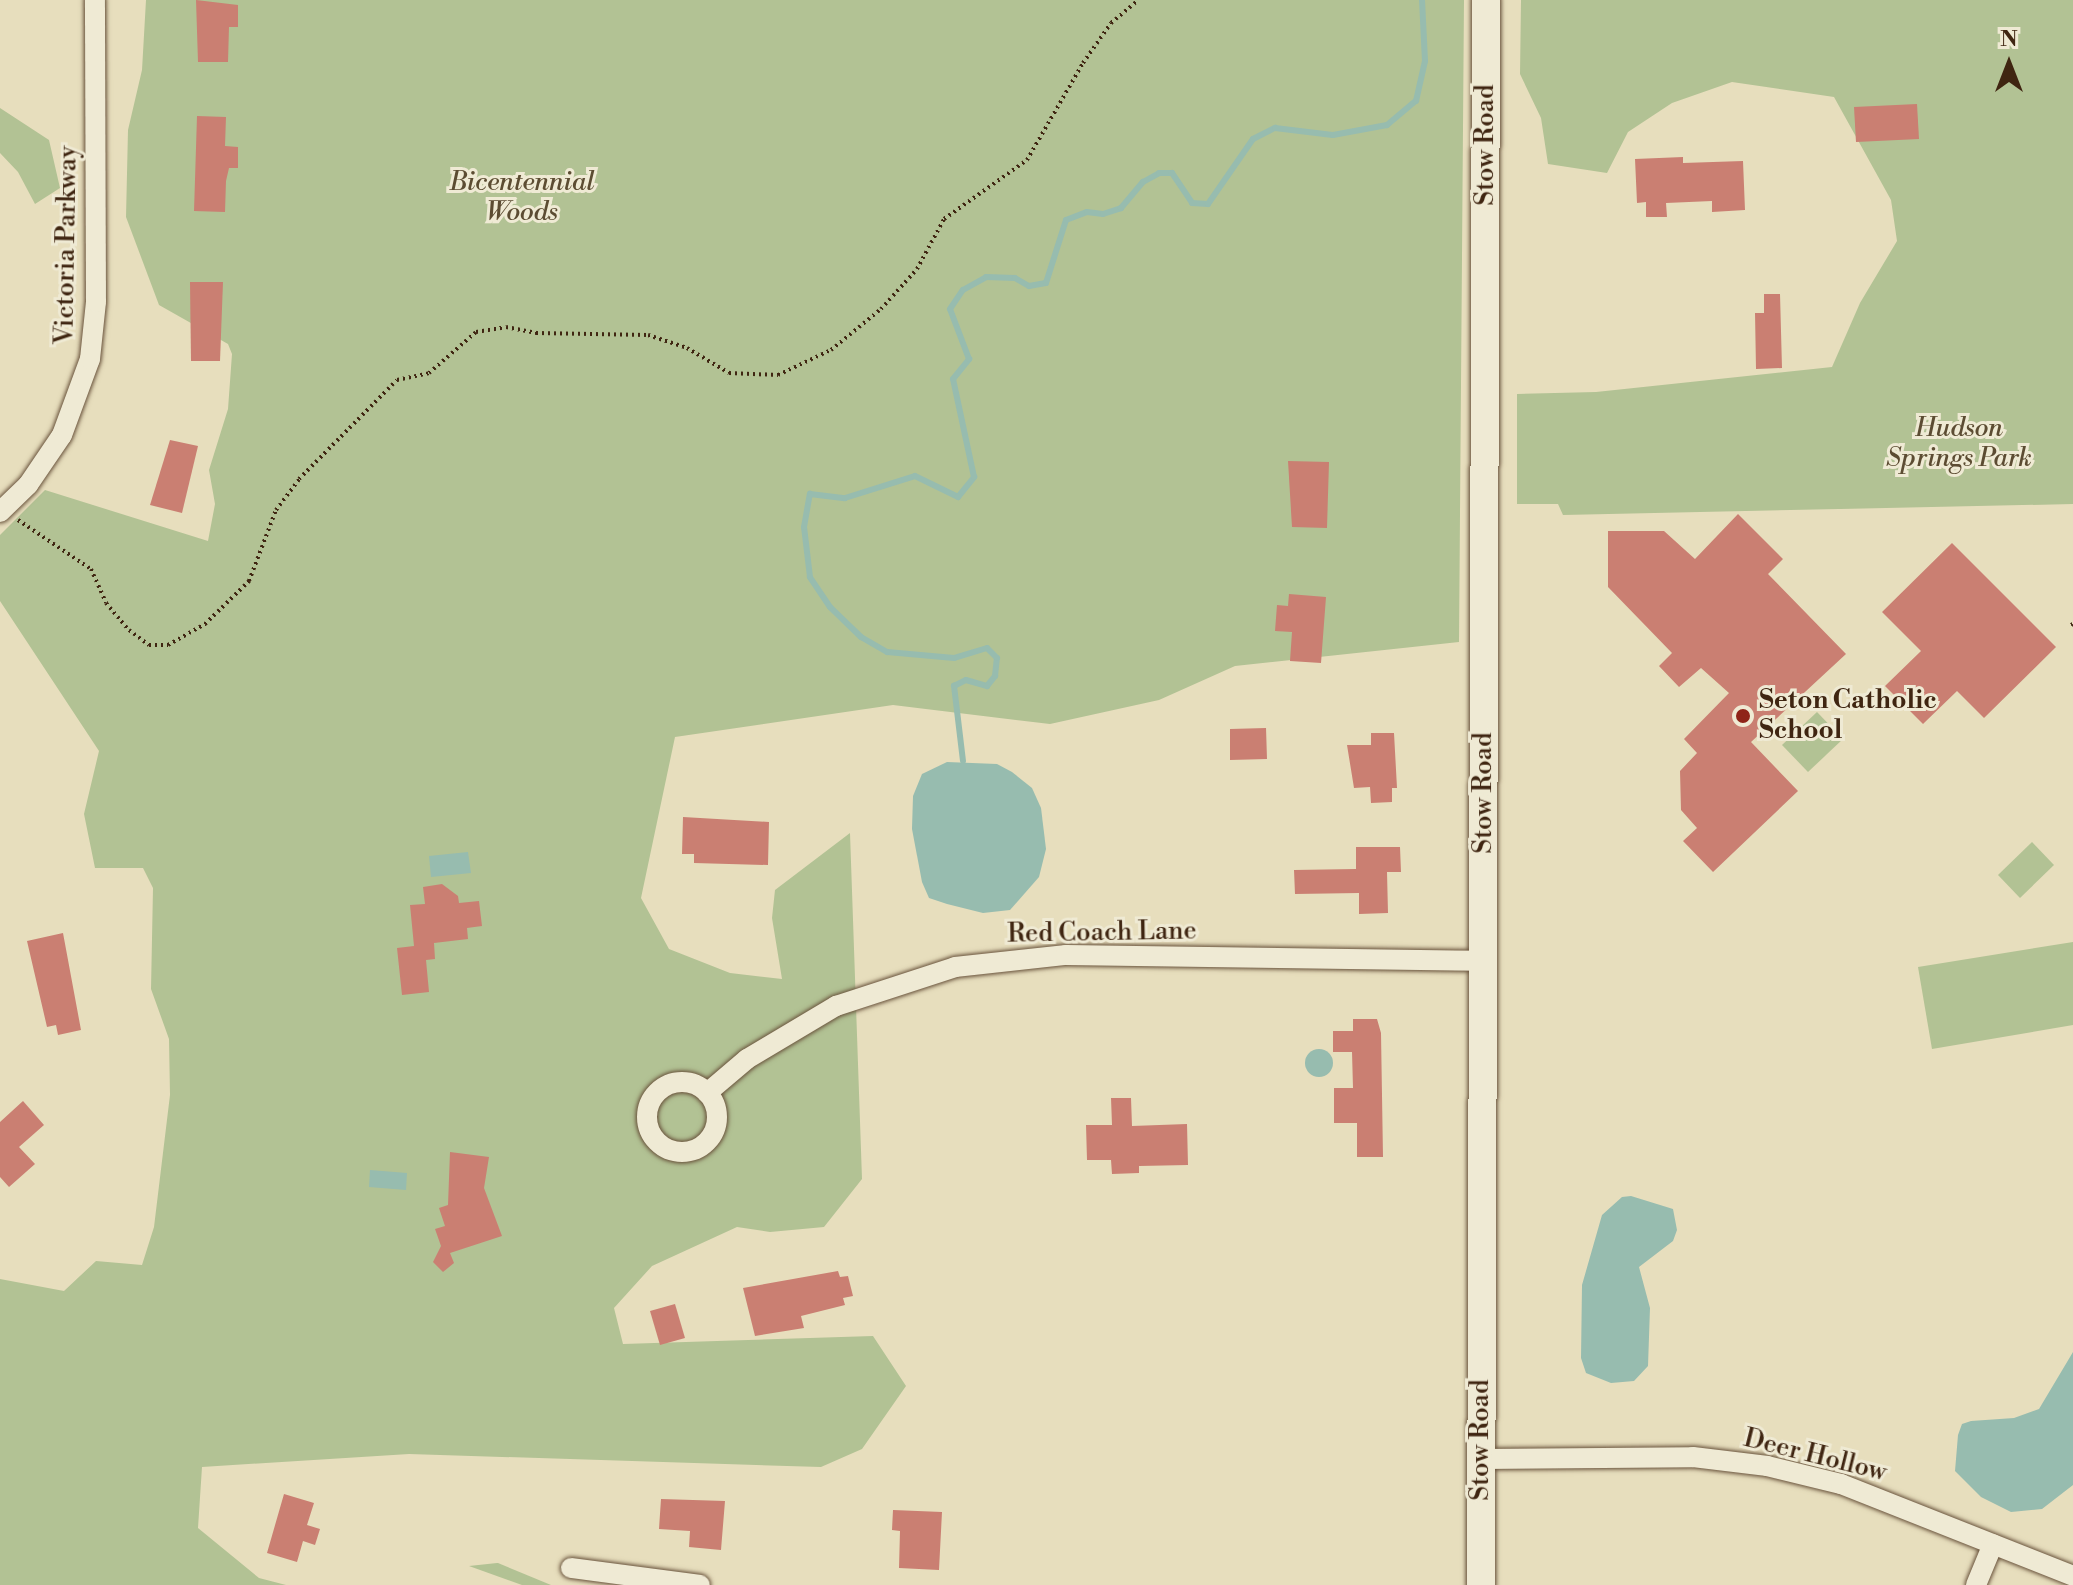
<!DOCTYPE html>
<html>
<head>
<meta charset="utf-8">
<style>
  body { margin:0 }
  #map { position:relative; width:2073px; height:1585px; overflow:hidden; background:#e7debd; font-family:"Libre Bodoni",serif }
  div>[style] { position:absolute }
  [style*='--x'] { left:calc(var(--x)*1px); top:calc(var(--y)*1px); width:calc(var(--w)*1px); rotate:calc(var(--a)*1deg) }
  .green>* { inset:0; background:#b2c294 }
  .water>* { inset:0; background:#97bcaf }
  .round { border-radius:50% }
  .stream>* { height:6px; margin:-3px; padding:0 3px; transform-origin:3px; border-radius:3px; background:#97bcaf }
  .building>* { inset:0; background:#ca7f72 }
  .path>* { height:4px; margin-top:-2px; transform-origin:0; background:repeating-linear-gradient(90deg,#3f2511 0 2px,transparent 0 6px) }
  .roads { filter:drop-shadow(0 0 2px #69533c) drop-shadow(0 0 2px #69533c) }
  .street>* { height:20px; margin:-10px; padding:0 10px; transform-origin:10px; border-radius:10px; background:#efead4 }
  .street>.ring { margin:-10px; padding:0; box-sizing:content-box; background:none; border:20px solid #efead4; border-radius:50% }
  .secondary>* { height:28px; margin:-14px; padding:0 14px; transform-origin:14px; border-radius:14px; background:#efead4 }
  .dots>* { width:22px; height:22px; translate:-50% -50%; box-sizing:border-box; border:4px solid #efead4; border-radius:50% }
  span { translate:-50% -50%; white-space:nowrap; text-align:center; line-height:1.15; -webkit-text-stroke:6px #efead4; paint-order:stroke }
  .street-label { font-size:26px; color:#3f2511 }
  .park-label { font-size:26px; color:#5c4c32; font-style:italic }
  .poi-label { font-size:26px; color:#3f2511; font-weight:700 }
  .left { translate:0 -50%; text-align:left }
  .north { position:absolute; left:1969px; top:24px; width:80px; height:80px; -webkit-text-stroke:6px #efead4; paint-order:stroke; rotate:0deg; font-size:22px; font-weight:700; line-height:32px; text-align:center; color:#3f2511 }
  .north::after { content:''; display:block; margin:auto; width:28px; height:36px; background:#3f2511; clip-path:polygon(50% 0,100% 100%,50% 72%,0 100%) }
</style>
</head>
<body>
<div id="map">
  <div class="green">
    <div style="clip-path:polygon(146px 0,1464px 0,1459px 642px,1235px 666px,1159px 700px,1050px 724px,893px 705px,675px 737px,641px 898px,669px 949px,730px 973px,782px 979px,772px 918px,775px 890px,850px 833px,862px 1179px,824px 1227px,770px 1232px,737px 1227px,652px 1266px,614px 1308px,623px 1344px,873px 1336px,906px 1386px,862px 1449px,821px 1467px,409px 1454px,202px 1467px,198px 1528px,259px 1578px,286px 1585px,0 1585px,0 1279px,64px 1291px,96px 1261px,142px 1265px,154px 1227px,170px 1095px,169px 1039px,151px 989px,153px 888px,143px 868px,95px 868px,84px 814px,99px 751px,0 601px,0 535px,45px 490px,208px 541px,215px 504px,209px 470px,228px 409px,232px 354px,228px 344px,159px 305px,126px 217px,128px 130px,142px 70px)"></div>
    <div style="clip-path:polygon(1521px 0,2073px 0,2073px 504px,1563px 515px,1558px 504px,1517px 504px,1517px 394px,1596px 392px,1832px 367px,1860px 303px,1897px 241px,1891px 200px,1834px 97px,1732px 82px,1672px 103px,1628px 132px,1607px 173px,1548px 164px,1541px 118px,1520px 74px)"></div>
    <div style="clip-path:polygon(0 108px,49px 140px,60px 188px,35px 204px,18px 172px,0 153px)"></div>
    <div style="clip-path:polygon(1817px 712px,1843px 739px,1808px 772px,1782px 745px)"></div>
    <div style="clip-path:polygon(2032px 842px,2054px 865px,2020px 898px,1998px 875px)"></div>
    <div style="clip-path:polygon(2073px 942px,2073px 1025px,1932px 1049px,1918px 967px)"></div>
    <div style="clip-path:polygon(497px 1563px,498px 1563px,551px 1585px,522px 1585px,469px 1566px)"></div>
  </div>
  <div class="water">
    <div style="clip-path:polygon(947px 762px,997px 764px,1012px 772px,1032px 788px,1041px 808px,1046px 849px,1039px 877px,1010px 910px,983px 913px,947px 904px,929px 898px,922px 882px,912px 829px,913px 796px,922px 774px)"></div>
    <div style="clip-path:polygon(468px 852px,471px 873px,431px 877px,429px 856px)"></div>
    <div class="round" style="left:1305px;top:1049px;width:28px;height:28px"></div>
    <div style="clip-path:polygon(370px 1170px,407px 1173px,406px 1190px,369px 1187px)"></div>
    <div style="clip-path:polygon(1631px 1196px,1673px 1209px,1677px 1230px,1673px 1241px,1639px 1267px,1650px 1308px,1648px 1366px,1634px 1381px,1611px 1383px,1586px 1373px,1581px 1358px,1582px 1285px,1602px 1215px,1622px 1197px)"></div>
    <div style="clip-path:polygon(2073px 1352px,2073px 1485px,2042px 1509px,2011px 1512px,1981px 1497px,1955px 1471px,1958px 1435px,1962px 1424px,1971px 1421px,2014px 1418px,2039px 1409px)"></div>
  </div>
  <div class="stream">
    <div style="--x:963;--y:761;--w:76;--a:-96.8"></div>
    <div style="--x:954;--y:686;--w:13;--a:-27"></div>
    <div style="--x:966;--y:680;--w:22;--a:16"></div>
    <div style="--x:987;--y:686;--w:13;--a:-51"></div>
    <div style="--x:995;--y:676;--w:18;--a:-84"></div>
    <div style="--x:997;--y:658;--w:14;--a:-135"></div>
    <div style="--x:987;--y:648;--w:34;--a:163"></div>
    <div style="--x:954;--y:658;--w:67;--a:-174.9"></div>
    <div style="--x:887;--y:652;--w:30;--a:-150"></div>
    <div style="--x:861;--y:637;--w:43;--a:-135.9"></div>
    <div style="--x:830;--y:607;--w:36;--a:-124"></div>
    <div style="--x:810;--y:577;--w:50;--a:-96.8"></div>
    <div style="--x:804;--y:527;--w:34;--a:-80"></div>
    <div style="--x:810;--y:494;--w:35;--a:7"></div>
    <div style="--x:845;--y:498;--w:73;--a:-17.4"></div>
    <div style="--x:915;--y:476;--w:48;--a:26"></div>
    <div style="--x:958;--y:497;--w:26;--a:-51"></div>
    <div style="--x:974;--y:477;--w:100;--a:-102.1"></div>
    <div style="--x:953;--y:379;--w:26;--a:-51"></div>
    <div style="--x:969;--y:359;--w:53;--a:-110.8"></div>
    <div style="--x:950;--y:309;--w:23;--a:-56"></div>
    <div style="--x:963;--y:290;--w:26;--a:-29"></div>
    <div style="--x:986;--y:277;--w:29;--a:2"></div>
    <div style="--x:1015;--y:278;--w:16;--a:30"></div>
    <div style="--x:1029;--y:286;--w:17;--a:-10"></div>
    <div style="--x:1046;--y:283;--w:66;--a:-72.4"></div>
    <div style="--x:1066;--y:220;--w:22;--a:-21"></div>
    <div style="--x:1087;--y:212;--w:16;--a:7"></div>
    <div style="--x:1103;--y:214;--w:19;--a:-18"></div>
    <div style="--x:1121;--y:208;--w:34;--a:-50"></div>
    <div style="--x:1143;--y:182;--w:18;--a:-29"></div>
    <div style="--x:1159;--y:173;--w:13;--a:0"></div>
    <div style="--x:1172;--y:173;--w:36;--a:56"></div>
    <div style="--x:1192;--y:203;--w:16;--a:4"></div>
    <div style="--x:1208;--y:204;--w:79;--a:-55.3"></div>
    <div style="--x:1253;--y:139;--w:25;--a:-27"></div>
    <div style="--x:1275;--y:128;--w:58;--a:6.9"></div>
    <div style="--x:1333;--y:135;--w:55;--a:-10.5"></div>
    <div style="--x:1387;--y:125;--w:38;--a:-40"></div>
    <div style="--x:1416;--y:101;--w:41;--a:-77.3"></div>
    <div style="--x:1425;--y:61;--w:61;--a:-92.8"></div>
  </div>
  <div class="building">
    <div style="clip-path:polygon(196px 0,238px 5px,238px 27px,229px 27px,228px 62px,198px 62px)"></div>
    <div style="clip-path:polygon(1917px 104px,1919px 139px,1856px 142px,1854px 107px)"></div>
    <div style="clip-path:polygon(197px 116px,226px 117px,225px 146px,238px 147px,238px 168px,229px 168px,226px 181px,225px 212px,194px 211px)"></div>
    <div style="clip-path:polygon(1683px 157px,1683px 163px,1743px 161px,1745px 210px,1712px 212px,1712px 201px,1666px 203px,1667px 217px,1646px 217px,1646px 202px,1637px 203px,1635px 159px)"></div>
    <div style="clip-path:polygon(190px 282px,223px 282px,220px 361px,191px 361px)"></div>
    <div style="clip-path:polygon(1764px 294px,1780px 294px,1782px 368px,1756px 369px,1755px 313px,1764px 313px)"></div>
    <div style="clip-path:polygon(170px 440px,198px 446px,182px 513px,150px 505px)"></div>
    <div style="clip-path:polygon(1288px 461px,1329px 462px,1327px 528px,1292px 527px)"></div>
    <div style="clip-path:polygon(1738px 514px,1783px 559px,1768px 574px,1846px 654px,1751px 742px,1798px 791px,1713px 872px,1683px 841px,1697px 828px,1681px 810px,1680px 771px,1697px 753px,1684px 739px,1729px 693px,1701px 668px,1679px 687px,1659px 666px,1672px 653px,1608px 587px,1608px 531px,1664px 531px,1695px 559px)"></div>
    <div style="clip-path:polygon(1952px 543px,2056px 647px,1984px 718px,1957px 691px,1923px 724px,1885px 686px,1921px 651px,1882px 612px)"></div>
    <div style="clip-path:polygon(1289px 594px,1326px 597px,1321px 663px,1290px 661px,1292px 632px,1275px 631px,1277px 605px,1288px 606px)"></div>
    <div style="clip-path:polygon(1266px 728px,1267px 759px,1230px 760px,1230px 729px)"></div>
    <div style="clip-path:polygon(1371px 733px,1394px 733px,1397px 788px,1392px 788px,1392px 802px,1371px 803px,1370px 787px,1354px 788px,1347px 745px,1371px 745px)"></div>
    <div style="clip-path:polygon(683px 817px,769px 822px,768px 865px,694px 863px,694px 854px,682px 854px)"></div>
    <div style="clip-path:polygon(1356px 847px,1400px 847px,1401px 872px,1387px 872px,1388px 913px,1359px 914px,1359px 893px,1295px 894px,1294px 870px,1356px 869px)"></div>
    <div style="clip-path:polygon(442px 884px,458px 896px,459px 903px,479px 901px,482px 926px,467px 928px,468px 939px,434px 943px,435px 959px,426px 960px,429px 992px,402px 995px,397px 948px,414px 946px,410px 905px,425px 904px,423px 887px)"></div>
    <div style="clip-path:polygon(63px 933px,81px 1030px,58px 1035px,56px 1025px,47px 1027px,27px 941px)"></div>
    <div style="clip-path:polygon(1353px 1019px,1377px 1019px,1381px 1033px,1383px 1157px,1357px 1157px,1357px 1123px,1334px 1123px,1334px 1088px,1353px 1088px,1352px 1052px,1333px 1052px,1333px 1031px,1353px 1031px)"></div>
    <div style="clip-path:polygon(1111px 1098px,1131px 1098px,1132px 1126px,1187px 1124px,1188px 1165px,1139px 1166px,1139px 1173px,1112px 1174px,1111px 1160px,1087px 1160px,1086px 1125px,1112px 1125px)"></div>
    <div style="clip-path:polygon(23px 1101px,44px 1125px,19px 1147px,35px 1164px,9px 1187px,0 1177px,0 1122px)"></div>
    <div style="clip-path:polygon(450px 1152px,489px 1157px,484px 1188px,502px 1236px,450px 1253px,454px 1263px,443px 1272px,433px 1262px,441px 1246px,435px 1229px,445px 1226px,439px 1208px,448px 1205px)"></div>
    <div style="clip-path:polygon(838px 1271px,840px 1277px,848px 1276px,853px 1296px,843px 1298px,845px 1305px,801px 1316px,804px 1328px,755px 1336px,743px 1288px)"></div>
    <div style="clip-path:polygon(675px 1304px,685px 1338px,660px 1345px,650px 1311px)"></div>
    <div style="clip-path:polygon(284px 1494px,314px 1503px,307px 1525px,320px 1529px,315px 1545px,303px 1541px,297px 1562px,267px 1553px)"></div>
    <div style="clip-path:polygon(661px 1499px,725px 1501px,721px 1550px,689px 1547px,690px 1531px,659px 1529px)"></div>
    <div style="clip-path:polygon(893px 1510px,942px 1512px,939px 1570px,899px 1568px,900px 1531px,892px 1530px)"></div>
  </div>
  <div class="path">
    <div style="--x:18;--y:520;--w:88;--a:33.9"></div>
    <div style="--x:91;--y:569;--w:37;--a:66"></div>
    <div style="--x:106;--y:603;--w:35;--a:50"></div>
    <div style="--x:129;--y:630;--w:25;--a:37"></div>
    <div style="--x:149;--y:645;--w:19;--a:0"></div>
    <div style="--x:168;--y:645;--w:43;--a:-29.6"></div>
    <div style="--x:205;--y:624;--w:62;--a:-44.3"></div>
    <div style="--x:249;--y:581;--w:76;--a:-69.2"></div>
    <div style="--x:276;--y:510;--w:39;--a:-53"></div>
    <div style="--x:299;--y:479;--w:139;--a:-45.3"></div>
    <div style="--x:397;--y:380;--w:33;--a:-12"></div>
    <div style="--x:429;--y:373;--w:62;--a:-41.1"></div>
    <div style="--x:476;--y:332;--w:30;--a:-9"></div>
    <div style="--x:506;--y:327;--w:31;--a:11"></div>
    <div style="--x:536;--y:333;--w:112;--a:1"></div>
    <div style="--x:648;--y:335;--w:41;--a:18.4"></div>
    <div style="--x:687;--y:348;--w:49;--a:30.8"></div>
    <div style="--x:729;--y:373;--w:49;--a:2.3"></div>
    <div style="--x:778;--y:375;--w:59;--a:-25.3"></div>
    <div style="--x:831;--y:350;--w:65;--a:-39.4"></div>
    <div style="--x:881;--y:309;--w:54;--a:-48"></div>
    <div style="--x:917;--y:269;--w:57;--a:-61.6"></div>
    <div style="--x:944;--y:219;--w:102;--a:-35.4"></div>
    <div style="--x:1027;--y:160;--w:112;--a:-60"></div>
    <div style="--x:1083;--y:63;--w:49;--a:-55"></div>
    <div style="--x:1111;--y:23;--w:35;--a:-40"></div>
    <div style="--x:2071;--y:625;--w:2;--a:-27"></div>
  </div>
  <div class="roads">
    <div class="street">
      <div style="--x:0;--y:512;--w:39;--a:-44"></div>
      <div style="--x:28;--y:485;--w:60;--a:-55.8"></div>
      <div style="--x:62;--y:435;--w:81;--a:-69.8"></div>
      <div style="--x:90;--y:359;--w:57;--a:-84"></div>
      <div style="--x:96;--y:302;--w:302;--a:-90.2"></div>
      <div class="ring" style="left:647px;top:1082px;width:50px;height:50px"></div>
      <div style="--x:707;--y:1093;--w:52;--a:-40.4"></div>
      <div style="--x:747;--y:1059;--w:104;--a:-30.8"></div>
      <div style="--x:836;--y:1006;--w:125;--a:-18.1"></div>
      <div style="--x:955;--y:967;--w:112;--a:-6.2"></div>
      <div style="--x:1066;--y:955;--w:417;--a:0.8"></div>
      <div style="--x:1482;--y:1459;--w:211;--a:-0.5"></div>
      <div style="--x:1693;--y:1457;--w:75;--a:6.9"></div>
      <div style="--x:1767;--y:1466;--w:76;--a:13.7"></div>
      <div style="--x:1841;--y:1484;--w:250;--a:21.6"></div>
      <div style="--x:571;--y:1568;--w:130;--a:7.5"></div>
      <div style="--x:1976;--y:1585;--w:44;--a:-67.5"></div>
    </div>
    <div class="secondary">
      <div style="--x:1481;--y:1585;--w:1585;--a:-89.82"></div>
    </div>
  </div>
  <div class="dots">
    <div style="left:1743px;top:716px;background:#8f2418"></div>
  </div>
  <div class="street-label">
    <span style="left:1486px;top:145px;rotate:-90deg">Stow Road</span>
    <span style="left:67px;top:245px;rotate:-89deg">Victoria Parkway</span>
    <span style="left:1484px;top:793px;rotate:-90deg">Stow Road</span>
    <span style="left:1102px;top:933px;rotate:-1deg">Red Coach Lane</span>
    <span style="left:1481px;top:1440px;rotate:-90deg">Stow Road</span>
    <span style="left:1815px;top:1456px;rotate:14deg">Deer Hollow</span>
  </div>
  <div class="park-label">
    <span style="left:522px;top:198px">Bicentennial<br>Woods</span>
    <span style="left:1959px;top:444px">Hudson<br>Springs Park</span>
  </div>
  <div class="poi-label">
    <span class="left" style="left:1759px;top:716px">Seton Catholic<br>School</span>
  </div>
  <div class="north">N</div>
</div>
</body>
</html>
